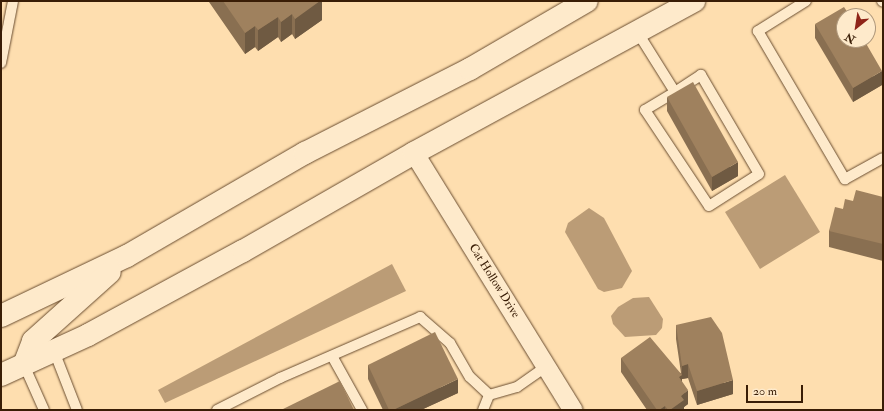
<!DOCTYPE html>
<html>
<head>
<meta charset="utf-8">
<style>
  body { margin:0 }
  #map { position:relative; width:884px; height:411px; overflow:hidden; background:#fedeaf; font-family:"IM FELL Double Pica",serif }
  div>[style] { position:absolute }
  [style*='--x'] { left:calc(var(--x)*1px); top:calc(var(--y)*1px); width:calc(var(--w)*1px); rotate:calc(var(--a)*1deg) }
  .water>* { inset:0; background:#bb9c76 }
  .roads { filter:drop-shadow(0 0 1px #6a4d30) drop-shadow(0 0 1px #6a4d30) }
  .service>* { height:10px; margin:-5px; padding:0 5px; transform-origin:5px; border-radius:5px; background:#feeacb }
  .minor>* { height:19px; margin:-9.5px; padding:0 9.5px; transform-origin:9.5px; border-radius:9.5px; background:#feeacb }
  .secondary>* { height:22px; margin:-11px; padding:0 11px; transform-origin:11px; border-radius:11px; background:#feeacb }
  .wall>* { inset:0; background:#896f51 }
  .shaded-wall>* { inset:0; background:#6f5a42 }
  .building>* { inset:0; background:#9f815e }
  span { translate:-50% -50%; white-space:nowrap; text-align:center; line-height:1.15; -webkit-text-stroke:4px #feeacb; paint-order:stroke }
  .street-label { font-size:12px; color:#391d06 }
  .frame { position:absolute; inset:0; border:2px solid #391d06; pointer-events:none }
  .north { position:absolute; left:836px; top:8px; width:40px; height:40px; box-sizing:border-box; background:#feeacb; border:1px solid #af987c; border-radius:50%; rotate:210deg; font-size:11px; font-weight:700; line-height:16px; text-align:center; color:#391d06 }
  .north::after { content:''; display:block; margin:auto; width:14px; height:18px; background:#8f2418; clip-path:polygon(50% 0,100% 100%,50% 72%,0 100%) }
  .scale { position:absolute; left:746px; top:385px; width:57px; height:18px; box-sizing:border-box; border:2px solid #391d06; border-top:0; padding-left:5px; font-size:12px; line-height:14px; white-space:nowrap; color:#391d06; -webkit-text-stroke:3px #feeacb; paint-order:stroke }
</style>
</head>
<body>
<div id="map">
  <div class="water">
    <div style="clip-path:polygon(785px 175px,820px 232px,760px 269px,725px 212px)"></div>
    <div style="clip-path:polygon(589px 208px,604px 218px,632px 271px,622px 288px,604px 292px,598px 289px,565px 232px,568px 223px)"></div>
    <div style="clip-path:polygon(392px 264px,406px 291px,165px 403px,158px 390px)"></div>
    <div style="clip-path:polygon(649px 297px,663px 319px,662px 328px,656px 335px,625px 337px,613px 324px,611px 316px,618px 307px,633px 298px)"></div>
  </div>
  <div class="roads">
    <div class="service">
      <div style="--x:806;--y:1;--w:57;--a:148"></div>
      <div style="--x:758;--y:31;--w:172;--a:59.6"></div>
      <div style="--x:845;--y:179;--w:43;--a:-28.9"></div>
      <div style="--x:882;--y:1;--w:1;--a:45"></div>
      <div style="--x:638;--y:33;--w:70;--a:57.9"></div>
      <div style="--x:675;--y:92;--w:35;--a:149"></div>
      <div style="--x:645;--y:110;--w:115;--a:56.3"></div>
      <div style="--x:709;--y:206;--w:59;--a:-32.6"></div>
      <div style="--x:759;--y:174;--w:115;--a:-120.4"></div>
      <div style="--x:701;--y:75;--w:31;--a:147"></div>
      <div style="--x:1;--y:63;--w:63;--a:-79"></div>
      <div style="--x:54;--y:351;--w:63;--a:68.7"></div>
      <div style="--x:332;--y:356;--w:62;--a:60.9"></div>
      <div style="--x:24;--y:365;--w:49;--a:66"></div>
      <div style="--x:217;--y:410;--w:71;--a:-26.9"></div>
      <div style="--x:280;--y:378;--w:153;--a:-23.5"></div>
      <div style="--x:420;--y:317;--w:40;--a:41"></div>
      <div style="--x:450;--y:343;--w:39;--a:60"></div>
      <div style="--x:470;--y:377;--w:26;--a:43"></div>
      <div style="--x:489;--y:395;--w:29;--a:-16"></div>
      <div style="--x:517;--y:387;--w:35;--a:-35"></div>
      <div style="--x:483;--y:410;--w:16;--a:-68"></div>
    </div>
    <div class="minor">
      <div style="--x:414;--y:153;--w:302;--a:58.3"></div>
    </div>
    <div class="secondary">
      <div style="--x:1;--y:316;--w:140;--a:-25.5"></div>
      <div style="--x:127;--y:256;--w:206;--a:-30.1"></div>
      <div style="--x:305;--y:153;--w:185;--a:-27"></div>
      <div style="--x:470;--y:69;--w:135;--a:-30.2"></div>
      <div style="--x:24;--y:365;--w:26;--a:-69"></div>
      <div style="--x:33;--y:341;--w:103;--a:-41.9"></div>
      <div style="--x:1;--y:375;--w:96;--a:-24.7"></div>
      <div style="--x:88;--y:335;--w:176;--a:-28.5"></div>
      <div style="--x:243;--y:251;--w:197;--a:-29.8"></div>
      <div style="--x:414;--y:153;--w:319;--a:-28.5"></div>
    </div>
  </div>
  <div class="wall">
    <div style="clip-path:polygon(209px 1px,323px 1px,322px 2px,322px 20px,295px 39px,292px 34px,281px 42px,278px 37px,258px 51px,255px 47px,245px 54px,209px 2px)"></div>
    <div style="clip-path:polygon(815px 24px,882px 85px,853px 102px,815px 38px)"></div>
    <div style="clip-path:polygon(667px 97px,738px 176px,712px 191px,667px 111px)"></div>
    <div style="clip-path:polygon(883px 197px,883px 261px,829px 247px,829px 231px,843px 209px,853px 201px)"></div>
    <div style="clip-path:polygon(676px 325px,733px 394px,697px 405px,688px 378px,682px 379px,682px 383px,688px 404px,684px 407px,684px 410px,647px 410px,621px 372px,621px 358px,681px 373px,676px 339px)"></div>
    <div style="clip-path:polygon(368px 365px,458px 393px,421px 410px,383px 410px,368px 379px)"></div>
  </div>
  <div class="shaded-wall">
    <div style="clip-path:polygon(316px 1px,323px 1px,322px 2px,322px 20px,295px 39px,295px 19px)"></div>
    <div style="clip-path:polygon(292px 14px,292px 34px,281px 42px,281px 22px)"></div>
    <div style="clip-path:polygon(278px 17px,278px 37px,258px 51px,258px 30px)"></div>
    <div style="clip-path:polygon(255px 26px,255px 47px,245px 54px,245px 33px)"></div>
    <div style="clip-path:polygon(882px 71px,882px 85px,853px 102px,853px 88px)"></div>
    <div style="clip-path:polygon(738px 162px,738px 176px,712px 191px,712px 177px)"></div>
    <div style="clip-path:polygon(688px 364px,688px 378px,682px 379px,682px 388px,679px 377px,682px 375px,682px 366px)"></div>
    <div style="clip-path:polygon(458px 379px,458px 393px,421px 410px,393px 410px)"></div>
    <div style="clip-path:polygon(733px 380px,733px 394px,697px 405px,697px 391px)"></div>
    <div style="clip-path:polygon(688px 390px,688px 404px,684px 407px,684px 410px,670px 410px,681px 396px)"></div>
    <div style="clip-path:polygon(665px 406px,665px 410px,659px 410px)"></div>
  </div>
  <div class="building">
    <div style="clip-path:polygon(223px 1px,320px 1px,295px 19px,292px 14px,281px 22px,278px 17px,258px 30px,255px 26px,245px 33px)"></div>
    <div style="clip-path:polygon(844px 7px,850px 16px,844px 16px,844px 40px,864px 40px,882px 71px,853px 88px,815px 24px)"></div>
    <div style="clip-path:polygon(693px 82px,738px 162px,712px 177px,667px 97px)"></div>
    <div style="clip-path:polygon(856px 190px,883px 197px,883px 244px,829px 231px,835px 207px,843px 209px,845px 199px,853px 201px)"></div>
    <div style="clip-path:polygon(711px 317px,722px 333px,733px 380px,697px 391px,688px 364px,682px 366px,676px 325px)"></div>
    <div style="clip-path:polygon(435px 332px,458px 379px,393px 410px,389px 410px,368px 365px)"></div>
    <div style="clip-path:polygon(650px 337px,682px 375px,679px 377px,688px 390px,681px 396px,684px 400px,670px 410px,668px 410px,665px 406px,659px 410px,657px 410px,621px 358px)"></div>
    <div style="clip-path:polygon(340px 381px,354px 410px,281px 410px)"></div>
  </div>
  <div class="street-label">
    <span style="left:494px;top:281px;rotate:58deg">Cat Hollow Drive</span>
  </div>
  <div class="frame"></div>
  <div class="north">N</div>
  <div class="scale">20 m</div>
</div>
</body>
</html>
